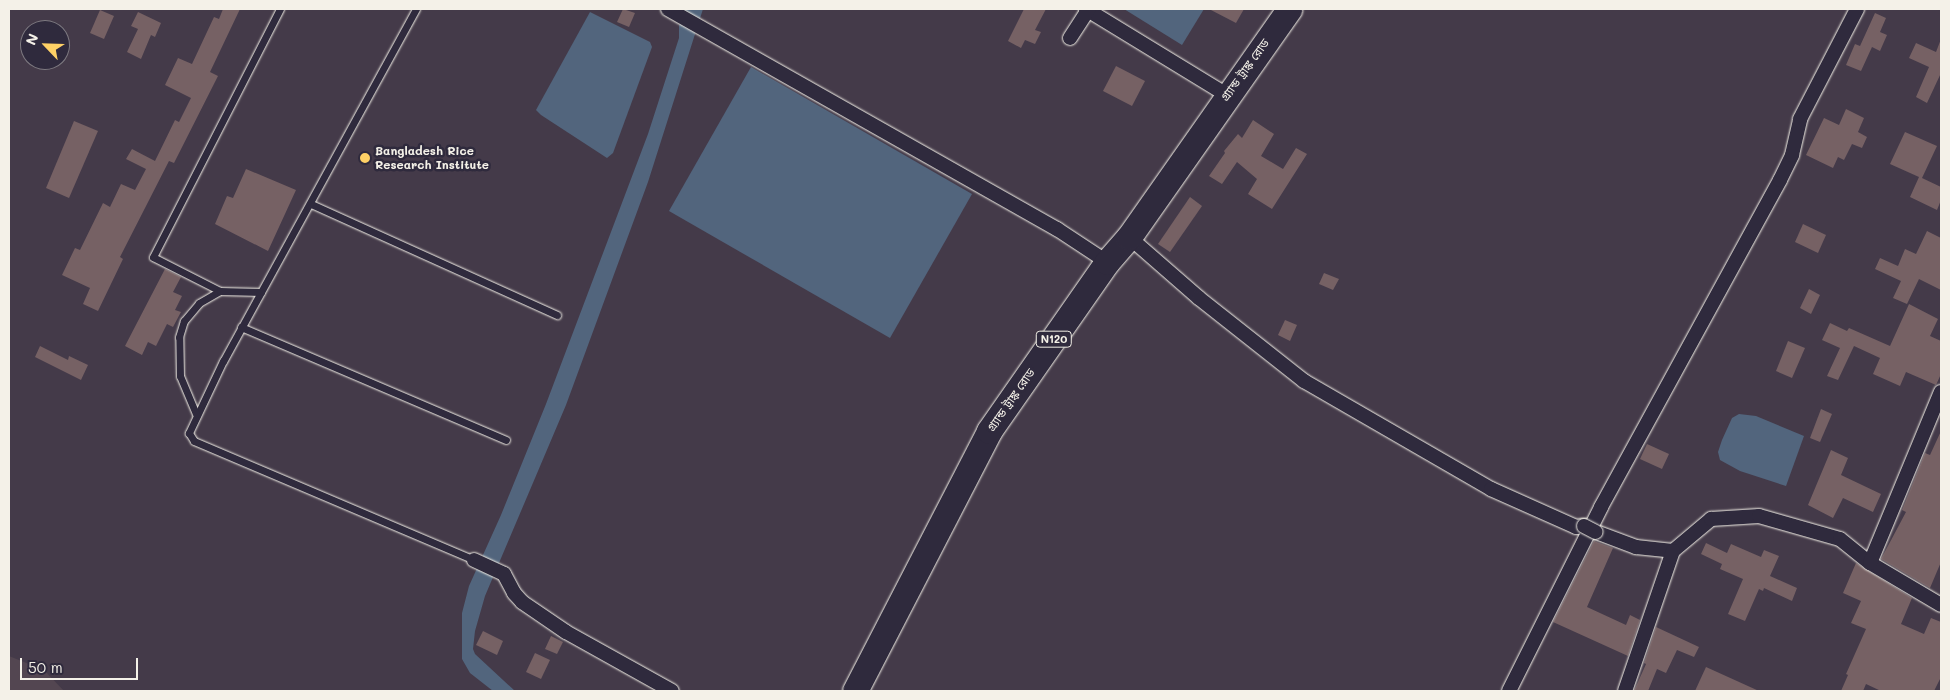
<!DOCTYPE html>
<html>
<head>
<meta charset="utf-8">
<style>
  body { margin:0 }
  #map { position:relative; width:1950px; height:700px; overflow:hidden; background:#443a49; font-family:Mali,"Noto Sans Bengali",sans-serif }
  div>[style] { position:absolute }
  [style*='--x'] { left:calc(var(--x)*1px); top:calc(var(--y)*1px); width:calc(var(--w)*1px); rotate:calc(var(--a)*1deg) }
  .built>* { inset:0; background:#534651 }
  .water>* { inset:0; background:#52657d }
  .building>* { inset:0; background:#766164 }
  .roads { filter:drop-shadow(0 0 1px #f4f1e8) drop-shadow(0 0 1px #f4f1e8) }
  .lane>* { height:7px; margin:-3.5px; padding:0 3.5px; transform-origin:3.5px; border-radius:3.5px; background:#2f2a3d }
  .street>* { height:14px; margin:-7px; padding:0 7px; transform-origin:7px; border-radius:7px; background:#2f2a3d }
  .highway>* { height:25px; margin:-12.5px; padding:0 12.5px; transform-origin:12.5px; border-radius:12.5px; background:#2f2a3d }
  .bridges { filter:drop-shadow(0 0 1px #f4f1e8) drop-shadow(0 0 1px #f4f1e8) }
  .street-bridge>* { height:14px; margin:-7px; padding:0 7px; transform-origin:7px; border-radius:7px; background:#2f2a3d }
  .dots>* { width:14px; height:14px; translate:-50% -50%; box-sizing:border-box; border:2px solid #2f2a3d; border-radius:50% }
  span { translate:-50% -50%; white-space:nowrap; text-align:center; line-height:1.15; -webkit-text-stroke:5px #2f2a3d; paint-order:stroke }
  .shield-label span { padding:1px 4px; background:#2f2a3d; border:1px solid; border-radius:4px; -webkit-text-stroke-width:0 }
  .shield-label { font-size:11px; color:#f4f1e8; font-weight:700 }
  .street-label { font-size:12px; color:#f4f1e8 }
  .poi-label { font-size:12px; color:#f4f1e8; font-weight:700 }
  .left { translate:0 -50%; text-align:left }
  .frame { position:absolute; inset:0; border:10px solid #f4f1e8; pointer-events:none }
  .north { position:absolute; left:20px; top:20px; width:50px; height:50px; box-sizing:border-box; background:#2f2a3d; border:1px solid #7e7a81; border-radius:50%; rotate:294deg; font-size:14px; font-weight:700; line-height:20px; text-align:center; color:#f4f1e8 }
  .north::after { content:''; display:block; margin:auto; width:18px; height:22px; background:#ffd166; clip-path:polygon(50% 0,100% 100%,50% 72%,0 100%) }
  .scale { position:absolute; left:20px; top:658px; width:118px; height:22px; box-sizing:border-box; border:2px solid #f4f1e8; border-top:0; padding-left:6px; font-size:15px; line-height:18px; white-space:nowrap; color:#f4f1e8; -webkit-text-stroke:4px #2f2a3d; paint-order:stroke }
</style>
</head>
<body>
<div id="map">
  <div class="built">
    <div style="clip-path:polygon(9px 656px,44px 670px,64px 691px,9px 691px)"></div>
  </div>
  <div class="water">
    <div style="clip-path:polygon(684px 9px,703px 9px,648px 182px,566px 405px,485px 596px,475px 631px,473px 649px,475px 654px,515px 691px,493px 691px,470px 673px,462px 659px,462px 613px,469px 586px,501px 515px,546px 404px,648px 134px,679px 38px,679px 26px)"></div>
    <div style="clip-path:polygon(1124px 9px,1204px 9px,1182px 45px)"></div>
    <div style="clip-path:polygon(590px 12px,650px 42px,652px 47px,613px 153px,607px 158px,541px 115px,536px 110px)"></div>
    <div style="clip-path:polygon(751px 67px,972px 194px,890px 338px,669px 211px)"></div>
    <div style="clip-path:polygon(1739px 414px,1756px 416px,1804px 436px,1786px 486px,1740px 471px,1720px 460px,1718px 452px,1722px 440px,1732px 418px)"></div>
  </div>
  <div class="building">
    <div style="clip-path:polygon(223px 9px,240px 9px,210px 72px,218px 76px,174px 163px,169px 161px,120px 257px,123px 259px,98px 311px,83px 304px,90px 288px,62px 275px,75px 248px,80px 250px,103px 203px,110px 207px,121px 184px,135px 190px,146px 169px,126px 159px,132px 149px,155px 161px,175px 120px,179px 122px,191px 98px,165px 85px,178px 58px,192px 64px,214px 17px,219px 19px)"></div>
    <div style="clip-path:polygon(623px 9px,635px 13px,629px 27px,617px 22px)"></div>
    <div style="clip-path:polygon(1024px 9px,1046px 9px,1035px 30px,1041px 32px,1035px 44px,1025px 40px,1021px 48px,1008px 41px)"></div>
    <div style="clip-path:polygon(1209px 9px,1244px 9px,1236px 23px)"></div>
    <div style="clip-path:polygon(100px 10px,114px 16px,104px 39px,90px 33px)"></div>
    <div style="clip-path:polygon(138px 12px,161px 23px,155px 37px,151px 35px,141px 59px,127px 52px,138px 29px,131px 26px)"></div>
    <div style="clip-path:polygon(1875px 13px,1886px 18px,1880px 32px,1887px 35px,1880px 51px,1872px 47px,1861px 71px,1846px 65px,1855px 44px,1860px 46px)"></div>
    <div style="clip-path:polygon(1941px 39px,1941px 73px,1927px 103px,1916px 97px,1929px 67px,1909px 58px,1916px 43px,1936px 52px)"></div>
    <div style="clip-path:polygon(1116px 66px,1145px 81px,1132px 106px,1103px 91px)"></div>
    <div style="clip-path:polygon(1846px 109px,1864px 118px,1858px 132px,1867px 137px,1862px 148px,1852px 144px,1844px 160px,1838px 157px,1833px 168px,1806px 155px,1824px 118px,1839px 125px)"></div>
    <div style="clip-path:polygon(1253px 120px,1274px 134px,1261px 156px,1283px 169px,1296px 148px,1307px 154px,1272px 209px,1248px 194px,1257px 179px,1237px 162px,1222px 184px,1209px 176px,1225px 153px,1224px 151px,1238px 134px,1242px 138px)"></div>
    <div style="clip-path:polygon(74px 121px,98px 131px,69px 198px,46px 188px)"></div>
    <div style="clip-path:polygon(1905px 132px,1937px 146px,1922px 178px,1941px 187px,1941px 200px,1937px 210px,1910px 197px,1919px 177px,1890px 164px)"></div>
    <div style="clip-path:polygon(246px 169px,296px 190px,268px 251px,215px 224px,227px 196px,233px 198px)"></div>
    <div style="clip-path:polygon(1190px 197px,1202px 206px,1170px 252px,1158px 244px)"></div>
    <div style="clip-path:polygon(1803px 224px,1826px 235px,1818px 253px,1795px 242px)"></div>
    <div style="clip-path:polygon(1927px 231px,1941px 238px,1941px 290px,1919px 279px,1907px 304px,1893px 298px,1901px 281px,1875px 269px,1880px 258px,1898px 266px,1905px 249px,1916px 254px)"></div>
    <div style="clip-path:polygon(165px 269px,181px 277px,173px 292px,182px 296px,175px 310px,181px 312px,173px 327px,167px 324px,156px 346px,148px 342px,142px 355px,125px 346px)"></div>
    <div style="clip-path:polygon(1324px 273px,1339px 279px,1333px 290px,1319px 284px)"></div>
    <div style="clip-path:polygon(1809px 289px,1820px 295px,1811px 314px,1800px 308px)"></div>
    <div style="clip-path:polygon(1909px 304px,1938px 319px,1930px 336px,1941px 341px,1941px 374px,1936px 385px,1906px 372px,1900px 386px,1873px 374px,1880px 358px,1854px 346px,1838px 380px,1827px 376px,1840px 348px,1822px 340px,1830px 323px,1847px 331px,1849px 328px,1890px 346px)"></div>
    <div style="clip-path:polygon(1285px 320px,1297px 325px,1290px 341px,1278px 335px)"></div>
    <div style="clip-path:polygon(1788px 341px,1805px 348px,1792px 378px,1776px 371px)"></div>
    <div style="clip-path:polygon(40px 346px,68px 360px,69px 356px,88px 365px,81px 380px,35px 357px)"></div>
    <div style="clip-path:polygon(1821px 409px,1832px 414px,1820px 442px,1810px 438px)"></div>
    <div style="clip-path:polygon(1941px 431px,1941px 562px,1930px 588px,1881px 559px,1906px 512px,1902px 510px,1925px 453px,1930px 455px)"></div>
    <div style="clip-path:polygon(1647px 444px,1669px 454px,1662px 469px,1640px 459px)"></div>
    <div style="clip-path:polygon(1831px 450px,1848px 458px,1841px 475px,1881px 494px,1873px 512px,1843px 498px,1833px 518px,1808px 505px)"></div>
    <div style="clip-path:polygon(1594px 541px,1613px 548px,1587px 607px,1626px 625px,1630px 615px,1640px 620px,1628px 656px,1553px 622px)"></div>
    <div style="clip-path:polygon(1706px 543px,1727px 553px,1731px 544px,1761px 557px,1764px 550px,1779px 556px,1770px 576px,1797px 588px,1792px 601px,1764px 588px,1763px 591px,1759px 589px,1745px 621px,1728px 614px,1743px 579px,1720px 569px,1722px 564px,1701px 554px)"></div>
    <div style="clip-path:polygon(1856px 563px,1912px 598px,1901px 624px,1924px 634px,1931px 618px,1941px 622px,1941px 677px,1934px 691px,1881px 691px,1866px 684px,1863px 691px,1841px 691px,1848px 675px,1846px 674px,1866px 629px,1851px 623px,1861px 601px,1843px 593px)"></div>
    <div style="clip-path:polygon(1656px 627px,1699px 647px,1694px 657px,1677px 650px,1666px 673px,1657px 669px,1648px 691px,1634px 691px,1646px 664px,1644px 663px)"></div>
    <div style="clip-path:polygon(483px 631px,503px 641px,497px 655px,476px 645px)"></div>
    <div style="clip-path:polygon(551px 636px,563px 642px,557px 654px,545px 649px)"></div>
    <div style="clip-path:polygon(535px 653px,550px 660px,541px 679px,526px 672px)"></div>
    <div style="clip-path:polygon(1706px 667px,1759px 691px,1695px 691px)"></div>
  </div>
  <div class="roads">
    <div class="lane">
      <div style="--x:416;--y:9;--w:401;--a:118.7"></div>
      <div style="--x:223;--y:361;--w:80;--a:115.3"></div>
      <div style="--x:189;--y:433;--w:9;--a:58"></div>
      <div style="--x:194;--y:441;--w:304;--a:23"></div>
      <div style="--x:311;--y:204;--w:270;--a:24.3"></div>
      <div style="--x:220;--y:291;--w:75;--a:-153.1"></div>
      <div style="--x:153;--y:257;--w:279;--a:-62.9"></div>
      <div style="--x:241;--y:327;--w:288;--a:23.1"></div>
      <div style="--x:196;--y:414;--w:41;--a:-112.8"></div>
      <div style="--x:180;--y:376;--w:39;--a:-91"></div>
      <div style="--x:179;--y:337;--w:17;--a:-73"></div>
      <div style="--x:184;--y:321;--w:23;--a:-50"></div>
      <div style="--x:199;--y:303;--w:24;--a:-30"></div>
      <div style="--x:220;--y:291;--w:41;--a:1.4"></div>
    </div>
    <div class="street">
      <div style="--x:668;--y:9;--w:447;--a:29.5"></div>
      <div style="--x:1057;--y:229;--w:60;--a:33.4"></div>
      <div style="--x:1086;--y:9;--w:165;--a:31.4"></div>
      <div style="--x:1070;--y:38;--w:35;--a:-57"></div>
      <div style="--x:1129;--y:237;--w:93;--a:41.1"></div>
      <div style="--x:1199;--y:298;--w:134;--a:38.3"></div>
      <div style="--x:1304;--y:381;--w:216;--a:30"></div>
      <div style="--x:1491;--y:489;--w:93;--a:24.1"></div>
      <div style="--x:1576;--y:527;--w:8;--a:-7"></div>
      <div style="--x:1596;--y:532;--w:43;--a:20.6"></div>
      <div style="--x:1636;--y:547;--w:37;--a:6"></div>
      <div style="--x:1673;--y:551;--w:50;--a:-40.1"></div>
      <div style="--x:1711;--y:519;--w:48;--a:-3.6"></div>
      <div style="--x:1759;--y:516;--w:84;--a:15.9"></div>
      <div style="--x:1840;--y:539;--w:38;--a:39"></div>
      <div style="--x:1870;--y:563;--w:82;--a:30.6"></div>
      <div style="--x:474;--y:560;--w:33;--a:25"></div>
      <div style="--x:504;--y:574;--w:21;--a:62"></div>
      <div style="--x:514;--y:593;--w:12;--a:48"></div>
      <div style="--x:522;--y:602;--w:53;--a:34.3"></div>
      <div style="--x:566;--y:632;--w:121;--a:29.1"></div>
      <div style="--x:1870;--y:563;--w:185;--a:-67.5"></div>
      <div style="--x:1509;--y:691;--w:206;--a:-63.4"></div>
      <div style="--x:1601;--y:507;--w:373;--a:-61.3"></div>
      <div style="--x:1780;--y:180;--w:28;--a:-64"></div>
      <div style="--x:1792;--y:155;--w:37;--a:-77"></div>
      <div style="--x:1800;--y:119;--w:124;--a:-62.6"></div>
      <div style="--x:1625;--y:691;--w:148;--a:-71.1"></div>
    </div>
    <div class="highway">
      <div style="--x:855;--y:691;--w:292;--a:-62.7"></div>
      <div style="--x:989;--y:431;--w:206;--a:-55.1"></div>
      <div style="--x:1107;--y:262;--w:33;--a:-49"></div>
      <div style="--x:1129;--y:237;--w:279;--a:-54.9"></div>
    </div>
  </div>
  <div class="bridges">
    <div class="street-bridge">
      <div style="--x:1584;--y:526;--w:13;--a:27"></div>
    </div>
  </div>
  <div class="dots">
    <div style="left:365px;top:158px;background:#ffd166"></div>
  </div>
  <div class="shield-label">
    <span style="left:1054px;top:339px">N120</span>
  </div>
  <div class="street-label">
    <span style="left:1245px;top:70px;rotate:-54deg">গ্র্যান্ড ট্রাঙ্ক রোড</span>
    <span style="left:1011px;top:400px;rotate:-55deg">গ্র্যান্ড ট্রাঙ্ক রোড</span>
  </div>
  <div class="poi-label">
    <span class="left" style="left:375px;top:158px">Bangladesh Rice<br>Research Institute</span>
  </div>
  <div class="frame"></div>
  <div class="north">N</div>
  <div class="scale">50 m</div>
</div>
</body>
</html>
